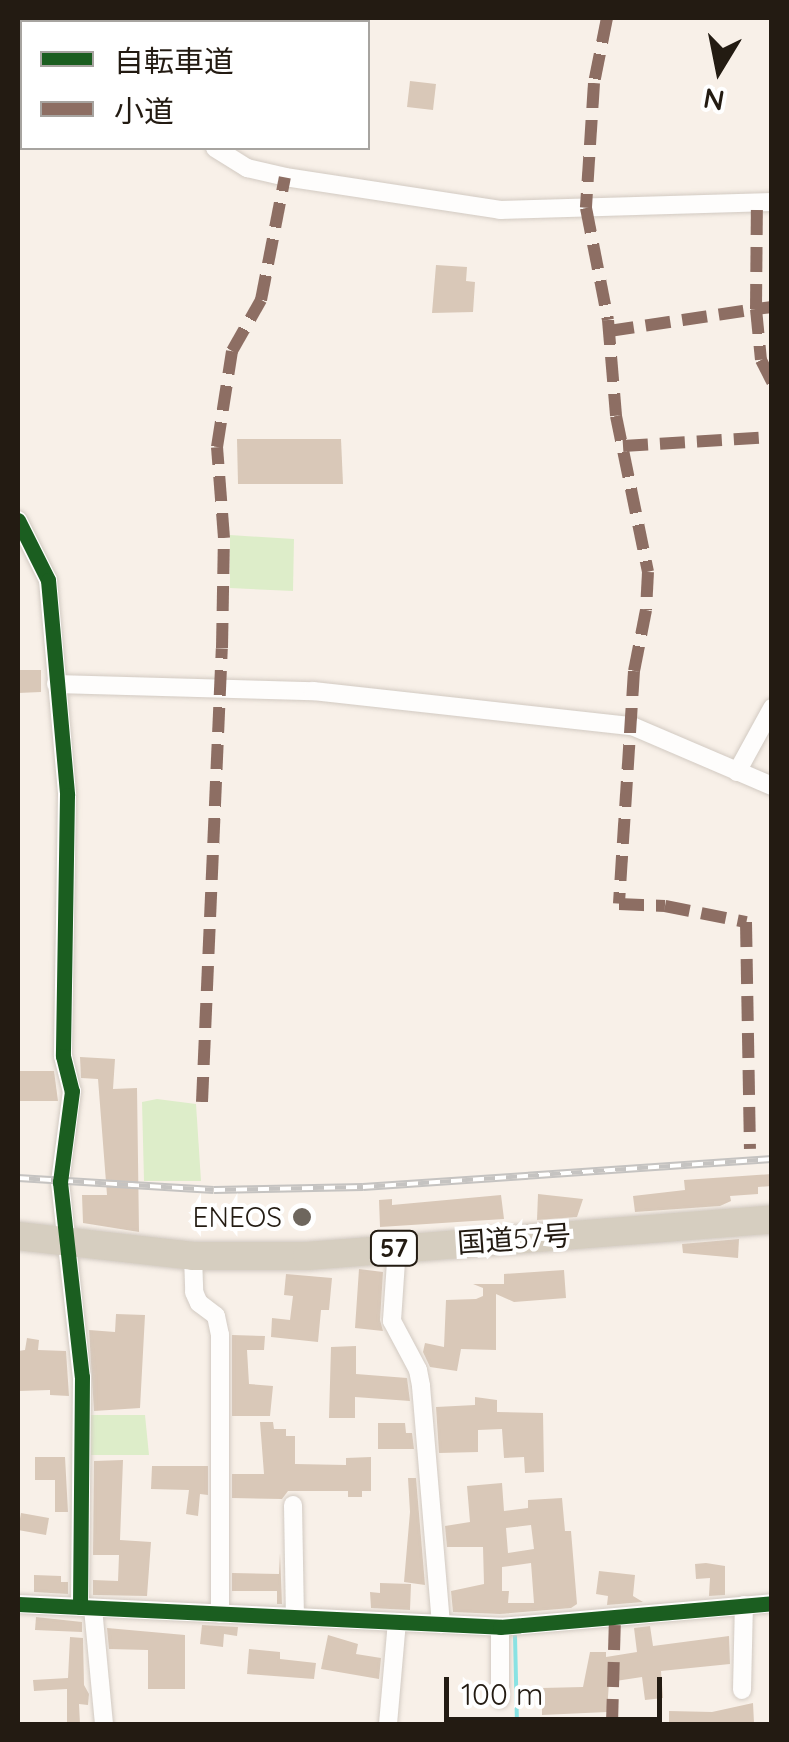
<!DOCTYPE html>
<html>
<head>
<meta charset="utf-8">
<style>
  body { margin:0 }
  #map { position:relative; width:789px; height:1742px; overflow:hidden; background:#f8f0e8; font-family:Quicksand,"Noto Sans JP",sans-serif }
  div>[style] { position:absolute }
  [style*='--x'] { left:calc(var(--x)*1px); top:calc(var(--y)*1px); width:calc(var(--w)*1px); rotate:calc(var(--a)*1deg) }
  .green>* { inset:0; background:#ddedc9 }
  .stream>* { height:4px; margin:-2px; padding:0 2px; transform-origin:2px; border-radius:2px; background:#88e3e4 }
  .building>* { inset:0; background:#d9c8b8 }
  .roads { filter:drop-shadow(0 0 2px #d2cac2) drop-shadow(0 0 2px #d2cac2) }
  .minor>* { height:18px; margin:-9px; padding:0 9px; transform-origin:9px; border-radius:9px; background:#fefdfc }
  .highway>* { height:28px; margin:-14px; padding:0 14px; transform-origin:14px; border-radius:14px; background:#d6cec0 }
  .rail>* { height:8px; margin-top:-4px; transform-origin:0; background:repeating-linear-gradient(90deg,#fff 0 11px,#c5c3c1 0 22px); box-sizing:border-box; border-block:2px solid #c5c3c1 }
  .quiet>* { height:12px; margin-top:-6px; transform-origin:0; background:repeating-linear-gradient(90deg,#8d6e63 0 25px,transparent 0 37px) }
  .cycleway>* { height:15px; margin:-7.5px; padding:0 7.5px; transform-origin:7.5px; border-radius:7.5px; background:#1b5e20 }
  .dots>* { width:28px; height:28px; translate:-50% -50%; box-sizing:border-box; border:5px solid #fff; border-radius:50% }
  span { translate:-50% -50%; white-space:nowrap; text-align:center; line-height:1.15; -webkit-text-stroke:8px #fff; paint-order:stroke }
  .shield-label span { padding:2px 8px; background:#fff; border:2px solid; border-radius:8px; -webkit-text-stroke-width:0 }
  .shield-label { font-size:25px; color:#231b12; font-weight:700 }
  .poi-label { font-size:28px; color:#231b12 }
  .right { translate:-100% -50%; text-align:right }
  .street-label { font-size:28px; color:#231b12 }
  .frame { position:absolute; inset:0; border:20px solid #231b12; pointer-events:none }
  .legend { position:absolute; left:20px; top:20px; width:350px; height:130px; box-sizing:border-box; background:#fff; border:2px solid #a7a4a0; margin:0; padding:12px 18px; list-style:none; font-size:30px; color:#231b12 }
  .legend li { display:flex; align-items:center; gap:20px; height:50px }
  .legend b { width:50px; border:2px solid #a7a4a0 }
  .north { position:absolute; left:669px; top:20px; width:100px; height:100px; -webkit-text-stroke:8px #fff; paint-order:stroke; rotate:190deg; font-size:28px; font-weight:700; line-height:40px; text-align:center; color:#231b12 }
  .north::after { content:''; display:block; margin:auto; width:35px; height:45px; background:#231b12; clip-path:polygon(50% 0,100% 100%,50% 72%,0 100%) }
  .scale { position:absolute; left:444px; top:1677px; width:218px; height:45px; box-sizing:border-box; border:5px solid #231b12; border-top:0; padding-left:12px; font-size:30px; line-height:35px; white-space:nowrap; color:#231b12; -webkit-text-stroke:8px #fff; paint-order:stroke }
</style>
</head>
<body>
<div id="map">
  <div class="green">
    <div style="clip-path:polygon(230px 535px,294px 539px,293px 591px,230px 588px)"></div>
    <div style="clip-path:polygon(157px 1099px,196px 1104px,201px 1181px,144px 1181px,142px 1102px)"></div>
    <div style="clip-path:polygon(89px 1415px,145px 1415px,149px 1455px,91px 1455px)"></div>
  </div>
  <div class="stream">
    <div style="--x:515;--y:1636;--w:88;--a:88.7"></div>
  </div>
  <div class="building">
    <div style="clip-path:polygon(410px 81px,436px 84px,433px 110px,407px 107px)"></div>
    <div style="clip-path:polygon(436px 265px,467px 267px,466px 281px,475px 282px,473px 312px,432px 313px)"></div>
    <div style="clip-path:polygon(237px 439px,341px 439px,343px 484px,238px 484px)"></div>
    <div style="clip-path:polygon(18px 670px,41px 670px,41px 692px,18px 693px)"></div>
    <div style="clip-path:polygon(80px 1057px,115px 1059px,113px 1089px,137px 1088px,139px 1232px,83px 1223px,82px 1195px,107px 1195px,98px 1079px,81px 1078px)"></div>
    <div style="clip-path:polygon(18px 1071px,54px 1071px,58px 1101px,18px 1101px)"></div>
    <div style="clip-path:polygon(772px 1174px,772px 1186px,758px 1187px,758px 1194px,730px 1196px,731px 1201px,720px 1206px,635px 1212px,633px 1196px,685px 1190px,684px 1180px)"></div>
    <div style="clip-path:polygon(538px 1194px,583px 1199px,577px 1217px,537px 1220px)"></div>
    <div style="clip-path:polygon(501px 1195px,504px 1219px,380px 1227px,379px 1200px,392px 1199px,392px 1205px)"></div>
    <div style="clip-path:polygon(739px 1239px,738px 1258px,683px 1253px,682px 1244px)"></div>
    <div style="clip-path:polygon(359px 1269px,383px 1272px,380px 1320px,383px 1331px,355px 1328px)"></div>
    <div style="clip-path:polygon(564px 1270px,566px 1298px,514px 1302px,496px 1294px,496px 1350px,461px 1349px,457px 1371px,430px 1367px,423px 1352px,425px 1343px,444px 1347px,446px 1300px,476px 1299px,483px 1296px,483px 1288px,473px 1284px,504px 1284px,504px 1274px)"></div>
    <div style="clip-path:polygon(286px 1274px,332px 1278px,329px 1310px,321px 1310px,318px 1342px,271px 1337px,272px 1318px,290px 1320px,293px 1296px,284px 1295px)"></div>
    <div style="clip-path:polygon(116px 1314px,145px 1315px,140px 1408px,94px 1411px,89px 1330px,115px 1332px)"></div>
    <div style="clip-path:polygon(232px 1335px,265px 1336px,264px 1350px,247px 1350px,249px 1384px,273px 1386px,270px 1416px,232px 1416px)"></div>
    <div style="clip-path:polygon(27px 1338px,39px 1340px,38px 1350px,66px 1351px,69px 1396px,50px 1395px,50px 1390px,18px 1391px,18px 1351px,25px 1350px)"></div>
    <div style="clip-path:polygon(356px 1346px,356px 1374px,407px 1378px,410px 1401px,355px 1397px,355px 1418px,329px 1418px,331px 1347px)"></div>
    <div style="clip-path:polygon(475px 1397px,497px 1400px,497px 1412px,543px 1413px,544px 1472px,525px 1473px,524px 1457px,504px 1458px,502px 1429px,478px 1430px,478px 1452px,439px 1453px,436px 1407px,475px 1405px)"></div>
    <div style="clip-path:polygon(260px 1422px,273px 1422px,274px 1429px,286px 1429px,286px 1436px,295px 1436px,295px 1464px,346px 1465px,346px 1458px,371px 1457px,371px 1491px,362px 1491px,362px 1497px,348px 1497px,348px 1491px,288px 1491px,282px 1499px,232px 1498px,232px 1474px,264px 1474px)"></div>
    <div style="clip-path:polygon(378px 1423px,405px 1423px,406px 1433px,412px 1433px,414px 1449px,378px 1449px)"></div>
    <div style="clip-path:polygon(35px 1457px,65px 1457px,68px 1512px,55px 1512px,55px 1480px,35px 1480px)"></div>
    <div style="clip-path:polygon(123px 1460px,120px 1540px,151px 1542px,147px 1596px,93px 1595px,93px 1580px,118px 1581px,119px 1555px,93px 1555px,94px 1461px)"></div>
    <div style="clip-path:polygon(152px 1466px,208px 1466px,208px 1495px,200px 1494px,198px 1516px,186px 1514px,189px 1490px,151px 1489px)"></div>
    <div style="clip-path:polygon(408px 1478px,416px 1478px,425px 1585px,404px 1582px,410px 1512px)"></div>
    <div style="clip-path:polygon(evenodd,502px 1483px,504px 1511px,528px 1508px,528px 1500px,562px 1498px,565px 1531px,571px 1531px,577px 1604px,571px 1608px,500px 1614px,453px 1612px,451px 1591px,484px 1584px,483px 1547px,447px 1547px,445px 1526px,470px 1522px,467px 1486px,502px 1483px,531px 1525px,534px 1549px,508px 1553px,506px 1528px,531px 1525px,502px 1483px,531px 1563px,534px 1603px,508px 1603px,509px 1591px,502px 1591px,502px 1567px,531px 1563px)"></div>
    <div style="clip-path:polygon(21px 1513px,49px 1518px,46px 1535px,18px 1530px)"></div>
    <div style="clip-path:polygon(280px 1553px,282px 1604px,277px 1604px,277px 1591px,232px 1591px,232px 1573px,279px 1574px)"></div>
    <div style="clip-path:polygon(706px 1563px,725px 1566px,725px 1595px,709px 1596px,710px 1578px,696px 1579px,695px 1564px)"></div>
    <div style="clip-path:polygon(599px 1571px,635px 1575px,633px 1596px,643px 1602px,607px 1605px,608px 1596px,596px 1594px)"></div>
    <div style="clip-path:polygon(34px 1575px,61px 1576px,61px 1582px,68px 1582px,68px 1594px,34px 1592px)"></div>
    <div style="clip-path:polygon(380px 1583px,411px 1584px,410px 1610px,371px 1608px,370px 1592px,380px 1593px)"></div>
    <div style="clip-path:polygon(36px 1617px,82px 1622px,82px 1632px,35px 1630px)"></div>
    <div style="clip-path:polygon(202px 1625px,238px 1627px,237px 1636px,224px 1634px,223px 1647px,200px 1644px)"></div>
    <div style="clip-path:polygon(650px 1626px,653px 1646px,729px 1636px,730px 1664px,661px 1671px,663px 1698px,645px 1700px,642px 1677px,609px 1682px,607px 1712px,542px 1715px,542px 1688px,583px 1687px,590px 1652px,606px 1652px,606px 1657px,637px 1652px,634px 1628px)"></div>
    <div style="clip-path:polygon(107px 1628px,185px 1635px,185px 1689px,148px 1689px,148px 1650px,109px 1649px)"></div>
    <div style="clip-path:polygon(328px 1635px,358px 1644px,356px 1654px,381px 1658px,379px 1679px,321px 1669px)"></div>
    <div style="clip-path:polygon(70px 1637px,83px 1638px,84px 1685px,89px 1694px,88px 1705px,79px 1704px,80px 1724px,67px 1724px,67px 1689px,34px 1691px,33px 1680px,68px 1678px)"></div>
    <div style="clip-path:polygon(249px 1649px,280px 1652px,280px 1659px,316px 1663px,314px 1679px,247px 1674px)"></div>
    <div style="clip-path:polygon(753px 1703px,754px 1723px,669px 1724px,669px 1711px,712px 1712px)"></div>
  </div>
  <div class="roads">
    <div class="minor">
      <div style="--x:217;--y:22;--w:4;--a:-76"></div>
      <div style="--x:18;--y:27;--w:10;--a:-66"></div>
      <div style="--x:215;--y:148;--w:38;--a:32"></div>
      <div style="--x:247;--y:168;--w:39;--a:13"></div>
      <div style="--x:285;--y:177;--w:218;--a:8.7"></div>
      <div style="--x:500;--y:210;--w:272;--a:-1.7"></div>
      <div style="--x:18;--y:520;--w:67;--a:63.4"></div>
      <div style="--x:48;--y:580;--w:216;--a:84.9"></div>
      <div style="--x:67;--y:795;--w:261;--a:90.9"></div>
      <div style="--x:63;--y:1056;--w:36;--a:76"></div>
      <div style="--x:72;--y:1091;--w:92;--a:97.5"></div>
      <div style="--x:60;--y:1182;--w:196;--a:83.6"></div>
      <div style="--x:82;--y:1377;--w:230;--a:90.5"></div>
      <div style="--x:56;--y:684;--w:257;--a:1.6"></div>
      <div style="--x:313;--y:691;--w:321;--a:6.3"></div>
      <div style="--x:632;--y:726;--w:152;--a:23.2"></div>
      <div style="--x:737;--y:772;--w:73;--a:-61.3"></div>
      <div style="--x:397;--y:1247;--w:74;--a:93.9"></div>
      <div style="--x:392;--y:1321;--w:55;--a:62"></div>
      <div style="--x:418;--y:1370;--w:16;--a:79"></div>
      <div style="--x:421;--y:1386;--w:239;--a:85.2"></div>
      <div style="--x:193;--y:1256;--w:36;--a:88"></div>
      <div style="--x:194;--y:1292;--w:12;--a:66"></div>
      <div style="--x:199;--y:1303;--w:21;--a:37"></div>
      <div style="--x:216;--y:1316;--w:19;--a:78"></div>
      <div style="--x:220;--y:1335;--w:279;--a:90"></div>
      <div style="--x:293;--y:1505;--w:112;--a:89"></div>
      <div style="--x:18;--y:1604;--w:483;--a:2.7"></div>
      <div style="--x:500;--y:1627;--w:273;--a:-5"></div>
      <div style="--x:93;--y:1608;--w:117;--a:84.6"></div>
      <div style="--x:742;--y:1690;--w:85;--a:-88.7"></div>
      <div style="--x:500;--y:1699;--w:72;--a:-90"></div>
      <div style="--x:388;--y:1724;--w:102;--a:-85"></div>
    </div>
    <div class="highway">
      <div style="--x:18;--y:1236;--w:176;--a:6.5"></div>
      <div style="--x:193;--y:1256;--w:114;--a:0"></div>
      <div style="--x:307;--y:1256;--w:466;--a:-4.5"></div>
    </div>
  </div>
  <div class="rail">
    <div style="--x:18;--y:1178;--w:196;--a:3.5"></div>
    <div style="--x:214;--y:1190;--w:149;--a:-1.2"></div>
    <div style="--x:363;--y:1187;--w:410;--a:-3.9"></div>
  </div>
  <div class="quiet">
    <div style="--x:607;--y:18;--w:66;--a:101.3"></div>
    <div style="--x:594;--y:83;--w:125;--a:93.7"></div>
    <div style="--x:586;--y:208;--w:114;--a:78.9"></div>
    <div style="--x:608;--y:320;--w:96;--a:85.2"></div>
    <div style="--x:616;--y:416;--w:159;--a:78.4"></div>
    <div style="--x:648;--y:572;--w:38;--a:93"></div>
    <div style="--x:646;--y:610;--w:62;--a:101.1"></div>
    <div style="--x:634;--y:671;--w:233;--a:93.7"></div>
    <div style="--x:619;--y:904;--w:46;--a:2.5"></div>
    <div style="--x:665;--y:906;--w:83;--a:11.2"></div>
    <div style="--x:746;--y:922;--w:227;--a:89"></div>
    <div style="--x:772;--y:307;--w:16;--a:173"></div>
    <div style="--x:756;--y:309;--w:51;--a:84.4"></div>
    <div style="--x:761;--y:360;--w:25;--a:63"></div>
    <div style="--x:609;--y:331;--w:149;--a:-8.5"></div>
    <div style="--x:756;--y:309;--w:106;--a:-89.5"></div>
    <div style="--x:623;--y:446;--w:149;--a:-3.5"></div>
    <div style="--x:202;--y:1102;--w:454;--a:-87.5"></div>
    <div style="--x:222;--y:648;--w:110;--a:-89"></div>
    <div style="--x:224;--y:538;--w:91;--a:-94.4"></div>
    <div style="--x:217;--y:447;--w:97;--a:-81.1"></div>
    <div style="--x:232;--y:351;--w:59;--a:-60.4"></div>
    <div style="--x:261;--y:300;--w:125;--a:-79"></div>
    <div style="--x:612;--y:1724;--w:105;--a:-88.4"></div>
  </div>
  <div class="cycleway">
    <div style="--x:18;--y:520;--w:67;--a:63.4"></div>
    <div style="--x:48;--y:580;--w:216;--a:84.9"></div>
    <div style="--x:67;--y:795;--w:261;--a:90.9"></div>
    <div style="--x:63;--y:1056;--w:36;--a:76"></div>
    <div style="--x:72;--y:1091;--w:92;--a:97.5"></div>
    <div style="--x:60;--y:1182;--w:196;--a:83.6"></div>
    <div style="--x:82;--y:1377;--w:230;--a:90.5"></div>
    <div style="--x:18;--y:1604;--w:483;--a:2.7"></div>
    <div style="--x:500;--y:1627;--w:273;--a:-5"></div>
  </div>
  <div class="dots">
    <div style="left:302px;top:1217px;background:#6e665d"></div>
  </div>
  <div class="shield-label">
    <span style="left:394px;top:1248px">57</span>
  </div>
  <div class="poi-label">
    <span class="right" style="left:282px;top:1217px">ENEOS</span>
  </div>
  <div class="street-label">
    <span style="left:514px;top:1239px;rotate:-4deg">国道57号</span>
  </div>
  <div class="frame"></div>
  <ul class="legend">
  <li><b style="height:12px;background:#1b5e20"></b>自転車道</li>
  <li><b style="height:12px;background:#8d6e63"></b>小道</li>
  </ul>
  <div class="north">N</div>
  <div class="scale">100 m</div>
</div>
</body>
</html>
